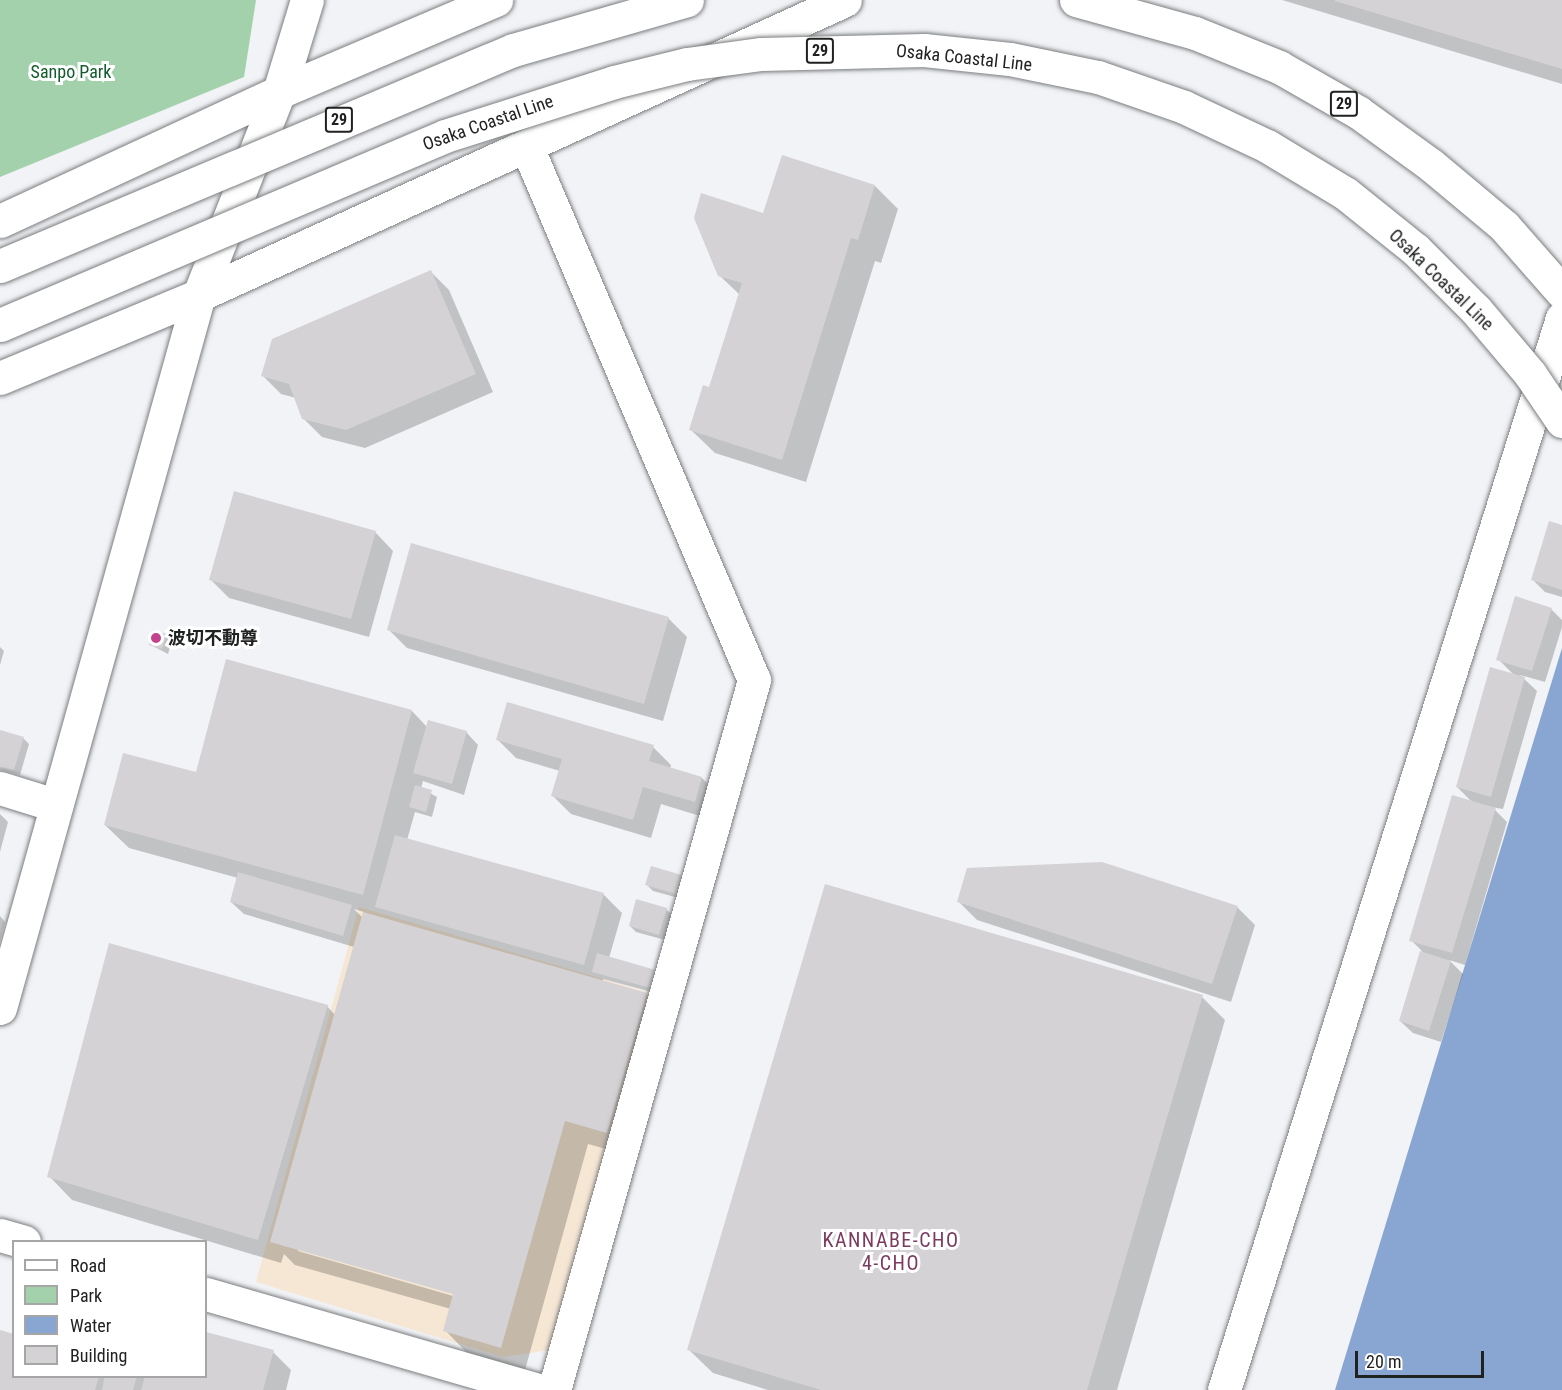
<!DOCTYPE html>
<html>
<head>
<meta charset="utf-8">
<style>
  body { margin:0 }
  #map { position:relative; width:1562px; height:1390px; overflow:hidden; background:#f1f3f6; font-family:"Roboto Condensed","Noto Sans JP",sans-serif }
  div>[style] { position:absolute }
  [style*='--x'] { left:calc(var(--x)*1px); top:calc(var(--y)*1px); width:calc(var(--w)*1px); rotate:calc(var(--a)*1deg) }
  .industrial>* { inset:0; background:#f6e7d4 }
  .green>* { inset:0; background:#a2d1ac }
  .water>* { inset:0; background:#89a5d2 }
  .shadow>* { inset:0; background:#0003 }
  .building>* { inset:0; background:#d4d2d4 }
  .roads { filter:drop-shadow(0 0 2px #7b7d7f) drop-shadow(0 0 2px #7b7d7f) }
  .street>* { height:33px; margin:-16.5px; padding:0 16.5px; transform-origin:16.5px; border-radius:16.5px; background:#fff }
  .secondary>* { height:33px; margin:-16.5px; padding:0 16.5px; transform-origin:16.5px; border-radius:16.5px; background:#fff }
  .primary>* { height:33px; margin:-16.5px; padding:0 16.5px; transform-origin:16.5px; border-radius:16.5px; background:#fff }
  .bridges { filter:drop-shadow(0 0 2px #7b7d7f) drop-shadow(0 0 2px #7b7d7f) }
  .primary-bridge>* { height:33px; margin:-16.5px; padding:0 16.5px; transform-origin:16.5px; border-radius:16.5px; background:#fff }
  .dots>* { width:16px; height:16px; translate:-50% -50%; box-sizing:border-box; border:3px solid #fff; border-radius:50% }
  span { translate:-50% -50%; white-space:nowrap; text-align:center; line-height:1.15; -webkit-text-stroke:6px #fff; paint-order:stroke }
  .shield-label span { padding:2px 4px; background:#fff; border:2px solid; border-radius:4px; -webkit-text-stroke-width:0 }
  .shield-label { font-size:16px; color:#202121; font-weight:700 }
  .street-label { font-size:18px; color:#202121 }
  .park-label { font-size:18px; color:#125c2d }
  .poi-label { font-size:18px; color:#202121; font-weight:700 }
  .left { translate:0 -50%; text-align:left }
  .neighbourhood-label { font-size:20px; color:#7b3a5e; letter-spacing:1.5px }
  .legend { position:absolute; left:12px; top:1240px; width:195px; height:138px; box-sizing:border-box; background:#fff; border:2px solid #a6a6a6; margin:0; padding:8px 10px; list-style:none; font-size:18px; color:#202121 }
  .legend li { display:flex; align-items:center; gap:12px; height:30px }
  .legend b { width:30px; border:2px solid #a6a6a6 }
  .scale { position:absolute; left:1355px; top:1351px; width:129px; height:27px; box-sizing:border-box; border:3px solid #202121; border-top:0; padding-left:8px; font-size:18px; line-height:21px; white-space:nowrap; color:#202121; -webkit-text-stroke:4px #fff; paint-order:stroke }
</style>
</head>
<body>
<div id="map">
  <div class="industrial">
    <div style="clip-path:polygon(359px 907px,654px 994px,550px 1350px,503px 1357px,256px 1282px)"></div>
  </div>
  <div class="green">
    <div style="clip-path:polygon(0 0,256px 0,244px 77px,0 177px)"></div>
  </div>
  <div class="water">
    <div style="clip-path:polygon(1562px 648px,1562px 1390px,1335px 1390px)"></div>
  </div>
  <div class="shadow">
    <div style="clip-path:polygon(1282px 0,1562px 0,1562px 84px)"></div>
    <div style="clip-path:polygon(875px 186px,898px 209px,881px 263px,875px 261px,806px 482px,715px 453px,691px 430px,710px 389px,740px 295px,719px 275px,764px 215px)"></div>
    <div style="clip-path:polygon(431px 272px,449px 290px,493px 392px,365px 448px,322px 437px,304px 419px,296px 398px,281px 394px,263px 376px)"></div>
    <div style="clip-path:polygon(1562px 526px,1562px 597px,1545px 592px,1533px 580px)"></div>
    <div style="clip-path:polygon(375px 532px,393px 551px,369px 637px,229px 598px,211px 580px)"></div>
    <div style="clip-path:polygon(1551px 609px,1562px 620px,1562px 627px,1545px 682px,1520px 675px,1537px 691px,1503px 809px,1484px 806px,1495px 810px,1507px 822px,1465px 965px,1449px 960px,1463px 974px,1441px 1042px,1413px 1033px,1400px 1021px,1422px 951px,1411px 940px,1473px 803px,1457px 787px,1515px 676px,1498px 659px)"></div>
    <div style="clip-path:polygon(668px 618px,687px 637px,663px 721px,407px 648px,388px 629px)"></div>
    <div style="clip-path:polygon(166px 635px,172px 641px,168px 654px,151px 645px)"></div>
    <div style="clip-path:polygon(0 647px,4px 651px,0 665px)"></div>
    <div style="clip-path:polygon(evenodd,412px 711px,427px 727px,466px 732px,478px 745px,464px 795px,423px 781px,421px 788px,437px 797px,432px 817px,415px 812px,407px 840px,604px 895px,622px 913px,609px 958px,659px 994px,603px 979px,602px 982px,646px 994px,670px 1018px,631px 1156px,588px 1144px,525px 1370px,468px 1354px,445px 1330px,451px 1309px,295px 1265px,284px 1254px,281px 1263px,72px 1200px,49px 1176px,327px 1006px,335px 1015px,354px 947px,244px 914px,231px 902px,238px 878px,129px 848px,105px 825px,197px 774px,412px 711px,354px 909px,364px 912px,363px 918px,354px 909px,412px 711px,298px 1248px,461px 1295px,460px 1298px,298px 1251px,298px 1248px)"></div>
    <div style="clip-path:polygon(0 732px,23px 738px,29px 744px,20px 775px,0 770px)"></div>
    <div style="clip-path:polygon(498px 740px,653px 747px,671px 765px,670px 769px,702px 778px,720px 796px,713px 820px,661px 804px,651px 838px,571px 814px,553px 796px,560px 771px,516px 758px)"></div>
    <div style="clip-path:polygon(0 814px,8px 822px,0 852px)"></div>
    <div style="clip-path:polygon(652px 868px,686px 900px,653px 891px,647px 885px)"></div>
    <div style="clip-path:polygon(958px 901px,1237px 907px,1255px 925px,1231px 1002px,977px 920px)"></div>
    <div style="clip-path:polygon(666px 909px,672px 915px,665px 940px,636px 932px,630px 926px)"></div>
    <div style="clip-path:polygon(0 916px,5px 922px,0 941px)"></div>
    <div style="clip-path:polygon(1202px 997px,1225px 1020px,1117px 1390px,768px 1390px,713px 1373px,689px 1350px)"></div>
    <div style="clip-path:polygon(0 1331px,14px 1376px,206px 1376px,206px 1333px,273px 1352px,291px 1370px,286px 1390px,0 1390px)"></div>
  </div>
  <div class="building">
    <div style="clip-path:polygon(1562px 0,1562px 69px,1335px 1px,1335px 0)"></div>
    <div style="clip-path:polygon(782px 155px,875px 185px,858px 240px,851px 238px,782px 460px,689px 430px,703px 385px,709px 387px,742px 283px,718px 276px,694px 218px,701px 193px,763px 213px)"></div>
    <div style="clip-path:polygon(431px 270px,476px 374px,346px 430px,302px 419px,289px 384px,261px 376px,272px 339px)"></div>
    <div style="clip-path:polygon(234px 491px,376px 531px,351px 619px,209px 580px)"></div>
    <div style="clip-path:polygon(1549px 521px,1562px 525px,1562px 590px,1531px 580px)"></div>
    <div style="clip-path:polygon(411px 543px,669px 617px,644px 704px,387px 630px)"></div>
    <div style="clip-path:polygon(1515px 596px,1552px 608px,1532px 671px,1496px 660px)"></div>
    <div style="clip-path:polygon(153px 630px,167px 634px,162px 649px,149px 645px)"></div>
    <div style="clip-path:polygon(226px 659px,412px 710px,363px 895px,104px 825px,123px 753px,196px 772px)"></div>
    <div style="clip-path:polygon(1490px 667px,1525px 677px,1491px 797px,1456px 787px)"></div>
    <div style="clip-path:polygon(507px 702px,654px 745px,649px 761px,702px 777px,695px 802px,643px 787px,633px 820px,551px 796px,562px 759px,496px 740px)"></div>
    <div style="clip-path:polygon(428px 720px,467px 731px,452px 784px,413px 773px)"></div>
    <div style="clip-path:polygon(0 730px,24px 737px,14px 770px,0 767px)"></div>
    <div style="clip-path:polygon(415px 785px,432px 790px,426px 812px,409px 807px)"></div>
    <div style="clip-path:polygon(1452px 795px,1496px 808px,1452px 953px,1409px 941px)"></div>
    <div style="clip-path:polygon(395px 835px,604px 893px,584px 965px,375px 907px)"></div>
    <div style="clip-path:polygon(1102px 862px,1238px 906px,1212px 984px,957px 902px,967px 868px)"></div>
    <div style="clip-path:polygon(651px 866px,685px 876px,680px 895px,645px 885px)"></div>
    <div style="clip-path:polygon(238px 872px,352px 905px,343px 936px,230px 902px)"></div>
    <div style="clip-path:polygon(825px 884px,1203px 995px,1087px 1390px,821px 1390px,687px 1350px)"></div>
    <div style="clip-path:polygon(636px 899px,667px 908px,659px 935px,629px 926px)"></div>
    <div style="clip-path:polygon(363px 912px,647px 993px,607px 1133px,565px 1121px,501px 1348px,443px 1331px,453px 1294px,270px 1242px)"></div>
    <div style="clip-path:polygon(109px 943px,328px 1005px,258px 1240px,47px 1177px)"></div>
    <div style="clip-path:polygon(1420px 951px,1451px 961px,1429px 1031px,1399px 1021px)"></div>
    <div style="clip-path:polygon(597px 953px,659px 971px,654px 989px,592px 972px)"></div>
    <div style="clip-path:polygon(0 1330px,14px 1334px,14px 1376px,99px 1376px,95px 1390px,0 1390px)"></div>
    <div style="clip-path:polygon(206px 1332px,274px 1350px,263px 1390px,141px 1390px,145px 1376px,206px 1376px)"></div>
    <div style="clip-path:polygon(105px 1376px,137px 1376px,133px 1390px,102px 1390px)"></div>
  </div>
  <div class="roads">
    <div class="street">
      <div style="--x:527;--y:147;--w:579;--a:66.93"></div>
      <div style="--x:754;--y:680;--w:738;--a:105.73"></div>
      <div style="--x:0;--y:788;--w:58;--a:17.2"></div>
      <div style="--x:0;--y:1008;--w:740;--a:-74.41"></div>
      <div style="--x:199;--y:295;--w:218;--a:-68.5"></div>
      <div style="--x:0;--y:1235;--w:25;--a:16"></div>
      <div style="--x:206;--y:1294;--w:346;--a:16.1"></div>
      <div style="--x:1224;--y:1390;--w:1124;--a:-72.5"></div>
    </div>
    <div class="secondary">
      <div style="--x:279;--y:92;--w:96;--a:-73.1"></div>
    </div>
    <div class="primary">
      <div style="--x:1076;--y:0;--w:123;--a:15.5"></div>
      <div style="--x:1195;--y:33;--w:91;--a:22"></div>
      <div style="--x:1279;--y:67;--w:91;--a:29.7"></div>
      <div style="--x:1358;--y:112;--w:90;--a:36"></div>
      <div style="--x:1431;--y:165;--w:95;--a:39.9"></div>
      <div style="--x:1504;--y:226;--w:88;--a:48.7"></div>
      <div style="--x:0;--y:221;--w:307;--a:-24.8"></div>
      <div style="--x:279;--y:92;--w:236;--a:-23"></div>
      <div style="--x:0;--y:378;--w:216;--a:-22.6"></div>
      <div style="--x:199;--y:295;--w:710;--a:-24.54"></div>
    </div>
  </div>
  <div class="bridges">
    <div class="primary-bridge">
      <div style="--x:0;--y:266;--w:557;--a:-22.83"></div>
      <div style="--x:513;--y:50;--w:181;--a:-16"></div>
      <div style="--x:0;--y:325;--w:483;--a:-23"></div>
      <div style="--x:445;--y:136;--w:177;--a:-17.7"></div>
      <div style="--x:614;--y:82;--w:75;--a:-13.9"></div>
      <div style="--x:687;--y:64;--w:75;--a:-7.7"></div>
      <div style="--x:761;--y:54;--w:163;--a:-1.4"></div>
      <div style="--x:924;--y:50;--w:86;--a:6"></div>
      <div style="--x:1010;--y:59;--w:90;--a:11.6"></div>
      <div style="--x:1098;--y:77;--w:91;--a:19.2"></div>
      <div style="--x:1184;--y:107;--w:92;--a:25.2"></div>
      <div style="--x:1267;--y:146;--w:91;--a:31.1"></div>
      <div style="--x:1345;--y:193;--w:90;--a:38.7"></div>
      <div style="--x:1415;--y:249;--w:86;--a:45"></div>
      <div style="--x:1476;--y:310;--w:84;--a:49.8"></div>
      <div style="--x:1530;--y:374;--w:57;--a:55.8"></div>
    </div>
  </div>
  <div class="dots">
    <div style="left:156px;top:638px;background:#c2428d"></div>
  </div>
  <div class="shield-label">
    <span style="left:820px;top:51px">29</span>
    <span style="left:1344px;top:104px">29</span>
    <span style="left:339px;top:120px">29</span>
  </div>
  <div class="street-label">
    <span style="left:964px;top:58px;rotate:6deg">Osaka Coastal Line</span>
    <span style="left:488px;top:123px;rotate:-19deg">Osaka Coastal Line</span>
    <span style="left:1441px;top:280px;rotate:44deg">Osaka Coastal Line</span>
  </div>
  <div class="park-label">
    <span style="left:71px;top:72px">Sanpo Park</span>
  </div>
  <div class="poi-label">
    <span class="left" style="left:168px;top:638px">波切不動尊</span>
  </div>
  <div class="neighbourhood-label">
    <span style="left:891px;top:1252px">KANNABE-CHO<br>4-CHO</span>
  </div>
  <ul class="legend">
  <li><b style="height:8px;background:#fff"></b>Road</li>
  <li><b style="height:16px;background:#a2d1ac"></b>Park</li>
  <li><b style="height:16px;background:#89a5d2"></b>Water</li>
  <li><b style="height:16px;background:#d4d2d4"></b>Building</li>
  </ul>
  <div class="scale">20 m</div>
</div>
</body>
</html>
